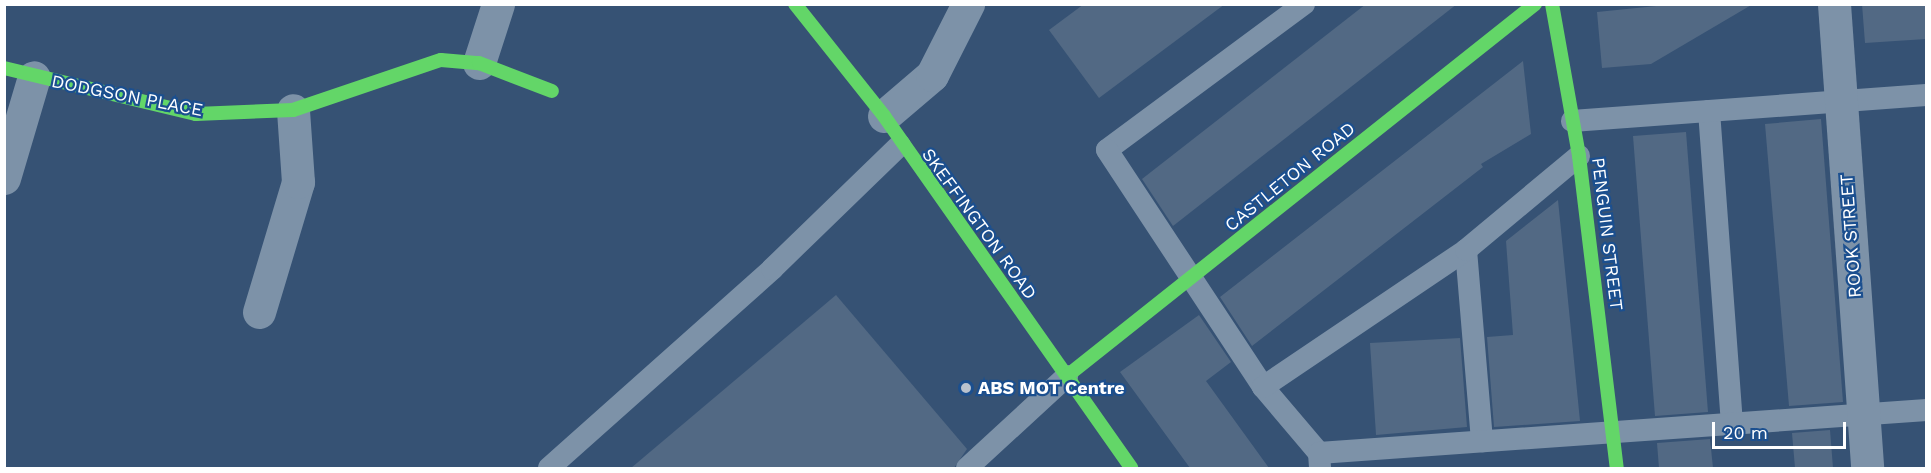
<!DOCTYPE html>
<html>
<head>
<meta charset="utf-8">
<style>
  body { margin:0 }
  #map { position:relative; width:1931px; height:473px; overflow:hidden; background:#365274; font-family:"Work Sans",sans-serif }
  div>[style] { position:absolute }
  [style*='--x'] { left:calc(var(--x)*1px); top:calc(var(--y)*1px); width:calc(var(--w)*1px); rotate:calc(var(--a)*1deg) }
  .building>* { inset:0; background:#526984 }
  .lane>* { height:22px; margin:-11px; padding:0 11px; transform-origin:11px; border-radius:11px; background:#7d92a8 }
  .street>* { height:33px; margin:-16.5px; padding:0 16.5px; transform-origin:16.5px; border-radius:16.5px; background:#7d92a8 }
  .fast>* { height:14px; margin:-7px; padding:0 7px; transform-origin:7px; border-radius:7px; background:#63d668 }
  .dots>* { width:16px; height:16px; translate:-50% -50%; box-sizing:border-box; border:3px solid #1b4f8f; border-radius:50% }
  span { translate:-50% -50%; white-space:nowrap; text-align:center; line-height:1.15; -webkit-text-stroke:4.5px #1b4f8f; paint-order:stroke }
  .street-label { font-size:18px; color:#fff }
  .poi-label { font-size:18px; color:#fff; font-weight:700 }
  .left { translate:0 -50%; text-align:left }
  .frame { position:absolute; inset:0; border:6px solid #fff; pointer-events:none }
  .scale { position:absolute; left:1712px; top:422px; width:134px; height:27px; box-sizing:border-box; border:3px solid #fff; border-top:0; padding-left:8px; font-size:18px; line-height:21px; white-space:nowrap; color:#fff; -webkit-text-stroke:4px #1b4f8f; paint-order:stroke }
</style>
</head>
<body>
<div id="map">
  <div class="building">
    <div style="clip-path:polygon(1084px 4px,1225px 4px,1099px 98px,1049px 30px)"></div>
    <div style="clip-path:polygon(1366px 4px,1457px 4px,1173px 226px,1142px 179px)"></div>
    <div style="clip-path:polygon(1676px 4px,1753px 4px,1651px 64px,1602px 68px,1597px 12px)"></div>
    <div style="clip-path:polygon(1862px 4px,1926px 4px,1926px 39px,1865px 43px)"></div>
    <div style="clip-path:polygon(1523px 61px,1531px 134px,1481px 164px,1483px 167px,1252px 346px,1220px 297px)"></div>
    <div style="clip-path:polygon(1821px 119px,1843px 402px,1789px 406px,1765px 124px)"></div>
    <div style="clip-path:polygon(1686px 132px,1708px 412px,1655px 416px,1633px 136px)"></div>
    <div style="clip-path:polygon(1558px 200px,1580px 421px,1494px 427px,1487px 337px,1513px 335px,1506px 241px)"></div>
    <div style="clip-path:polygon(836px 295px,967px 449px,954px 468px,631px 468px)"></div>
    <div style="clip-path:polygon(1199px 315px,1231px 362px,1206px 381px,1269px 468px,1190px 468px,1120px 372px)"></div>
    <div style="clip-path:polygon(1460px 338px,1467px 427px,1376px 435px,1370px 343px)"></div>
    <div style="clip-path:polygon(1830px 430px,1833px 468px,1795px 468px,1792px 433px)"></div>
    <div style="clip-path:polygon(1710px 439px,1713px 468px,1659px 468px,1657px 443px)"></div>
  </div>
  <div class="lane">
    <div style="--x:1304;--y:4;--w:245;--a:143.5"></div>
    <div style="--x:1107;--y:150;--w:284;--a:56.6"></div>
    <div style="--x:1263;--y:387;--w:87;--a:49.7"></div>
    <div style="--x:1319;--y:453;--w:15;--a:86"></div>
    <div style="--x:1709;--y:111;--w:313;--a:85.8"></div>
    <div style="--x:1572;--y:121;--w:355;--a:-4.2"></div>
    <div style="--x:1466;--y:250;--w:192;--a:85.2"></div>
    <div style="--x:1263;--y:387;--w:245;--a:-34"></div>
    <div style="--x:1466;--y:250;--w:147;--a:-39.8"></div>
    <div style="--x:1319;--y:453;--w:609;--a:-4.05"></div>
    <div style="--x:549;--y:468;--w:299;--a:-41.7"></div>
    <div style="--x:772;--y:269;--w:178;--a:-44.1"></div>
    <div style="--x:967;--y:468;--w:136;--a:-42.6"></div>
  </div>
  <div class="street">
    <div style="--x:1834;--y:4;--w:465;--a:85.9"></div>
    <div style="--x:479;--y:63;--w:62;--a:-72.1"></div>
    <div style="--x:884;--y:116;--w:63;--a:-40.5"></div>
    <div style="--x:932;--y:75;--w:80;--a:-63.1"></div>
    <div style="--x:4;--y:178;--w:105;--a:-73.5"></div>
    <div style="--x:259;--y:312;--w:136;--a:-73.3"></div>
    <div style="--x:298;--y:182;--w:72;--a:-94"></div>
  </div>
  <div class="fast">
    <div style="--x:795;--y:4;--w:143;--a:51.5"></div>
    <div style="--x:884;--y:116;--w:430;--a:54.9"></div>
    <div style="--x:1552;--y:4;--w:154;--a:79.9"></div>
    <div style="--x:1579;--y:156;--w:314;--a:83.1"></div>
    <div style="--x:4;--y:68;--w:197;--a:13.5"></div>
    <div style="--x:196;--y:114;--w:97;--a:-2.4"></div>
    <div style="--x:293;--y:110;--w:156;--a:-18.7"></div>
    <div style="--x:441;--y:60;--w:38;--a:5"></div>
    <div style="--x:479;--y:63;--w:78;--a:21"></div>
    <div style="--x:1067;--y:376;--w:598;--a:-38.48"></div>
  </div>
  <div class="dots">
    <div style="left:966px;top:388px;background:#b9c2ce"></div>
  </div>
  <div class="street-label">
    <span style="left:127px;top:96px;rotate:11deg">DODGSON PLACE</span>
    <span style="left:1290px;top:177px;rotate:-39deg">CASTLETON ROAD</span>
    <span style="left:979px;top:224px;rotate:54deg">SKEFFINGTON ROAD</span>
    <span style="left:1607px;top:234px;rotate:83deg">PENGUIN STREET</span>
    <span style="left:1851px;top:236px;rotate:-94deg">ROOK STREET</span>
  </div>
  <div class="poi-label">
    <span class="left" style="left:978px;top:388px">ABS MOT Centre</span>
  </div>
  <div class="frame"></div>
  <div class="scale">20 m</div>
</div>
</body>
</html>
